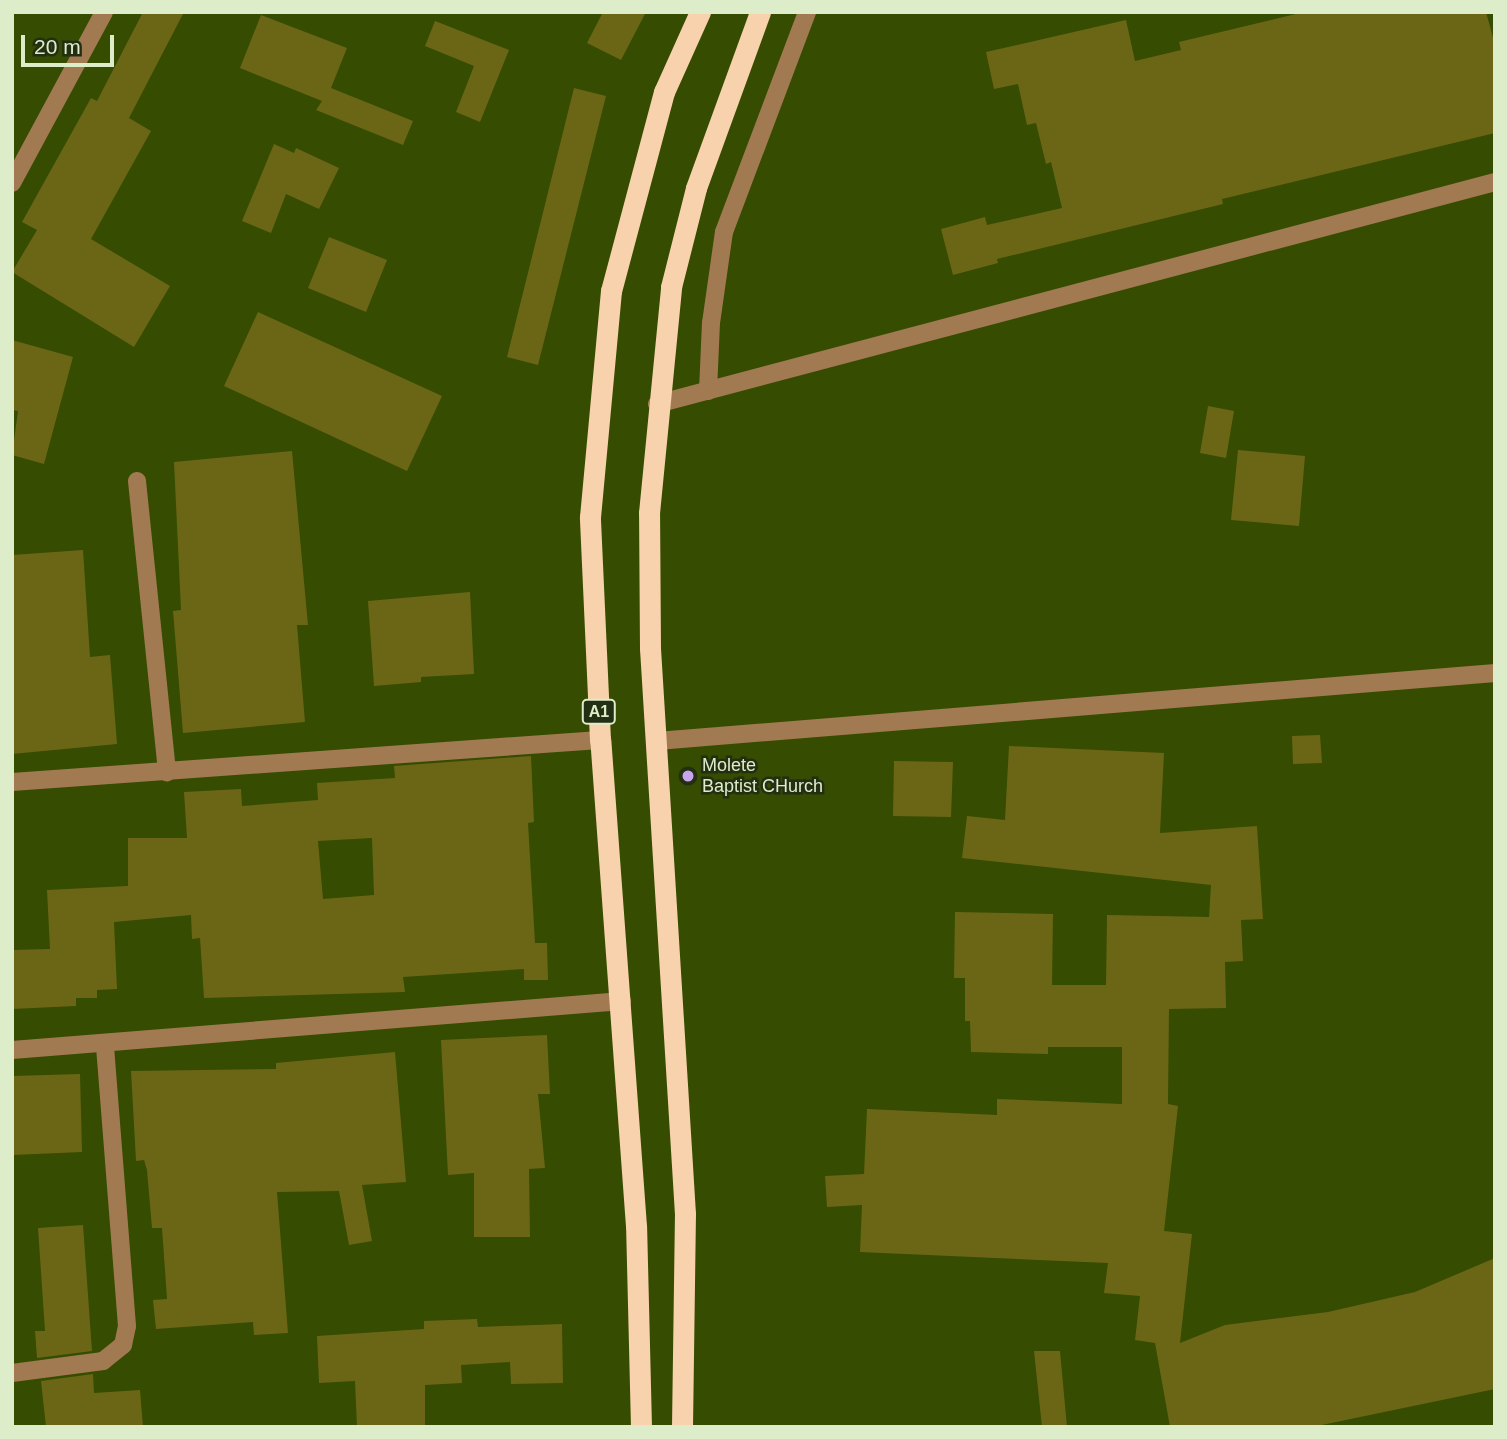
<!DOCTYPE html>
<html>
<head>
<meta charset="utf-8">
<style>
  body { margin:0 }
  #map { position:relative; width:1507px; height:1439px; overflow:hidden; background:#364c00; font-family:Arial,sans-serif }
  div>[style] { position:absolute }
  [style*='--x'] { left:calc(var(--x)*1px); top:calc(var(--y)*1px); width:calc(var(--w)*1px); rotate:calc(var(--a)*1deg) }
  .building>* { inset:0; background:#6b6616 }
  .minor>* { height:18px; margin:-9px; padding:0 9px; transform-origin:9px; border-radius:9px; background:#a27a52 }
  .highway>* { height:21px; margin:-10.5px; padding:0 10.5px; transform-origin:10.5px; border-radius:10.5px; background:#f8d2ac }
  .dots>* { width:19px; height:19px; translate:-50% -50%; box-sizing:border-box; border:4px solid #242e12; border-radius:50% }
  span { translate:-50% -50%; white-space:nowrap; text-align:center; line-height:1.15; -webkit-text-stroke:5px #242e12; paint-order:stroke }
  .shield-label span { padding:2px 5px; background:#242e12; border:2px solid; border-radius:5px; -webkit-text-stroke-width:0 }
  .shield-label { font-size:16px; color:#ddecc9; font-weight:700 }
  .poi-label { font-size:18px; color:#ddecc9 }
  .left { translate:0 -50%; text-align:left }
  .frame { position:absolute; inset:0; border:14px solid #ddecc9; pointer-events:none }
  .scale { position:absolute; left:21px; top:35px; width:93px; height:32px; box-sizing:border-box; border:4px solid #ddecc9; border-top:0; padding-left:9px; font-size:21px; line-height:24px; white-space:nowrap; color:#ddecc9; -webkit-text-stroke:5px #242e12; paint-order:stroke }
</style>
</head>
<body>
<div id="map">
  <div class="building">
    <div style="clip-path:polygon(143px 12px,184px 12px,129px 118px,151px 131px,91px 239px,170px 286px,134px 347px,12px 272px,37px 230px,22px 222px,91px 98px,97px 101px)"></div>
    <div style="clip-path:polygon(603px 12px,646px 12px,621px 60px,587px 43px)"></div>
    <div style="clip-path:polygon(1304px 12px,1486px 12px,1495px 45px,1495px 133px,1222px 199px,1223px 204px,997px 259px,998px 263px,953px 275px,941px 229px,985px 217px,987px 225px,1062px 208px,1051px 162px,1046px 164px,1036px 123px,1027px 125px,1018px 84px,994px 89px,986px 52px,1126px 20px,1135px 61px,1181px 50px,1179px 42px)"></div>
    <div style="clip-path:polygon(261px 15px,347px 48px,331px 88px,413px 121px,403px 145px,316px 110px,322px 101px,240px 68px)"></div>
    <div style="clip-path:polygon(435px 21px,509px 50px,480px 122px,456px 112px,474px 66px,425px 46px)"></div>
    <div style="clip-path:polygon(574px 88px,606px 96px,538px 365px,507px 357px)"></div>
    <div style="clip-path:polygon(274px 144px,294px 153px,296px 148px,339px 168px,319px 209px,286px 194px,271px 233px,242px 221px)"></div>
    <div style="clip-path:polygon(329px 237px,387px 260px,366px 312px,308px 288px)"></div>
    <div style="clip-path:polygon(258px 312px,442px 396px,407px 471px,224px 386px)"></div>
    <div style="clip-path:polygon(12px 340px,73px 357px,44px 464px,12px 455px,18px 411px,12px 410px)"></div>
    <div style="clip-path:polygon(1208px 406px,1234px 411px,1226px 458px,1200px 453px)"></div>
    <div style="clip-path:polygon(1238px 450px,1305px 456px,1299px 526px,1231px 520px)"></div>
    <div style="clip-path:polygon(292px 451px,308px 625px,297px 625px,305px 722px,183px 733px,173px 611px,181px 610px,174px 462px)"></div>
    <div style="clip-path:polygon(83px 550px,90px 657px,110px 655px,117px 744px,12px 754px,12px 555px)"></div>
    <div style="clip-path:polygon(470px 592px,474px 674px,421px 677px,421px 682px,374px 686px,368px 601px)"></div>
    <div style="clip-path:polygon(1320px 735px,1322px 763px,1293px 764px,1292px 736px)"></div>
    <div style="clip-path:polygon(1009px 746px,1164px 753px,1160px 833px,1257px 826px,1263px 919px,1241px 920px,1243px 961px,1225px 962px,1226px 1008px,1169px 1009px,1168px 1104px,1178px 1106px,1164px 1231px,1192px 1234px,1180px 1343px,1225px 1325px,1328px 1312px,1415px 1292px,1495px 1258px,1495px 1389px,1312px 1427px,1170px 1427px,1155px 1343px,1135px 1340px,1140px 1296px,1104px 1293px,1108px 1263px,860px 1252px,862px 1205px,827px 1207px,825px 1176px,864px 1174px,867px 1109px,997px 1115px,997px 1099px,1122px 1104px,1122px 1047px,1048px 1047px,1048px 1054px,971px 1052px,970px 1021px,965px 1021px,965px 978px,954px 978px,955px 912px,1053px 914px,1052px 985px,1106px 985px,1107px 915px,1209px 917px,1211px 885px,962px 858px,967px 816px,1005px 820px)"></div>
    <div style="clip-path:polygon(evenodd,531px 756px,534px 822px,528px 823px,535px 943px,547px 943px,548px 980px,524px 980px,524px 969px,403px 977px,405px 992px,204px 998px,200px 938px,192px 939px,191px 915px,114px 922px,117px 989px,97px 990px,97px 998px,76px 998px,76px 1006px,12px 1009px,12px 950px,50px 949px,47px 890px,128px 886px,128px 838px,187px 838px,184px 792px,241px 789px,242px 806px,318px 800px,317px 783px,395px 778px,394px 766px,531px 756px,372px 838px,374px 895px,323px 899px,318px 841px,372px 838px)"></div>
    <div style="clip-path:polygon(894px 761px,953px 762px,951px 817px,893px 816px)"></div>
    <div style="clip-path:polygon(547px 1035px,550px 1094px,538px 1094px,545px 1168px,529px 1169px,530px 1237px,474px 1237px,474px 1173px,448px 1175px,441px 1040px)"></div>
    <div style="clip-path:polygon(395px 1052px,406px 1182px,362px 1185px,372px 1241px,349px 1245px,339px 1191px,277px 1192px,288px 1333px,254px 1335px,253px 1322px,156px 1329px,153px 1300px,167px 1299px,162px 1228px,152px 1228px,147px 1170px,144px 1160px,136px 1161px,131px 1071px,276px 1069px,276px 1063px)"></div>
    <div style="clip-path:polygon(80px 1074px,82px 1152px,12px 1155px,12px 1076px)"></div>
    <div style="clip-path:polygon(83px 1225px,92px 1351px,37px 1358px,35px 1331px,45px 1331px,38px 1228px)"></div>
    <div style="clip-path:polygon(477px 1319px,478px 1327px,562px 1324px,563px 1383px,511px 1384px,510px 1362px,461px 1365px,462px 1383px,425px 1385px,425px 1427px,357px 1427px,355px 1381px,319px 1383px,317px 1336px,424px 1329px,424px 1321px)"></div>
    <div style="clip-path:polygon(1034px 1351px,1060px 1351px,1067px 1427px,1042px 1427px)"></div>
    <div style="clip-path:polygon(93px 1374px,94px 1393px,140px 1390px,143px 1427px,46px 1427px,41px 1381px)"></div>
  </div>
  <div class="minor">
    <div style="--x:12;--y:183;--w:194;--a:-61.7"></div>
    <div style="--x:708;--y:391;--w:68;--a:-87.5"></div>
    <div style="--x:711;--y:323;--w:92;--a:-81.9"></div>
    <div style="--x:724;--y:232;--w:235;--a:-69.3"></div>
    <div style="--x:657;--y:404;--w:867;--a:-14.84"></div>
    <div style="--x:137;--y:481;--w:293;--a:84.1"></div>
    <div style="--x:657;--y:741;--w:841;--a:-4.64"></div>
    <div style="--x:12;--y:782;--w:589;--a:-4.09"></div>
    <div style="--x:12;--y:1050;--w:612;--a:-4.59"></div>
    <div style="--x:12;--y:1373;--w:92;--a:-7.5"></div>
    <div style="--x:103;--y:1361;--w:26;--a:-39"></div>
    <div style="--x:123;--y:1345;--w:19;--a:-78"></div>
    <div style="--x:127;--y:1326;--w:282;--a:-94.5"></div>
  </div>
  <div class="highway">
    <div style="--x:641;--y:1427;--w:201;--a:-91.4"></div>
    <div style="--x:636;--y:1226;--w:487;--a:-94.2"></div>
    <div style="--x:600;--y:740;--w:223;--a:-92.6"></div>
    <div style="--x:590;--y:517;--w:227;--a:-84.7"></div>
    <div style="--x:611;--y:291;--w:206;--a:-75.1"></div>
    <div style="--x:664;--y:92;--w:88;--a:-65.8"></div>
    <div style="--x:682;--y:1427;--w:213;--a:-89.2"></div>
    <div style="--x:685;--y:1214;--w:567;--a:-93.54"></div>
    <div style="--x:650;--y:648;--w:135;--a:-90.4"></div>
    <div style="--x:649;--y:513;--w:227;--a:-84.4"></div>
    <div style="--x:671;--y:287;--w:102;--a:-75.8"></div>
    <div style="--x:696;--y:188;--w:187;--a:-70"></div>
  </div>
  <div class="dots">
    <div style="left:688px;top:776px;background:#c9a5ee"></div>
  </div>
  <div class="shield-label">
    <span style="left:599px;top:712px">A1</span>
  </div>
  <div class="poi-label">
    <span class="left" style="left:702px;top:776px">Molete<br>Baptist CHurch</span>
  </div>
  <div class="frame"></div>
  <div class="scale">20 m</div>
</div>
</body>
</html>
